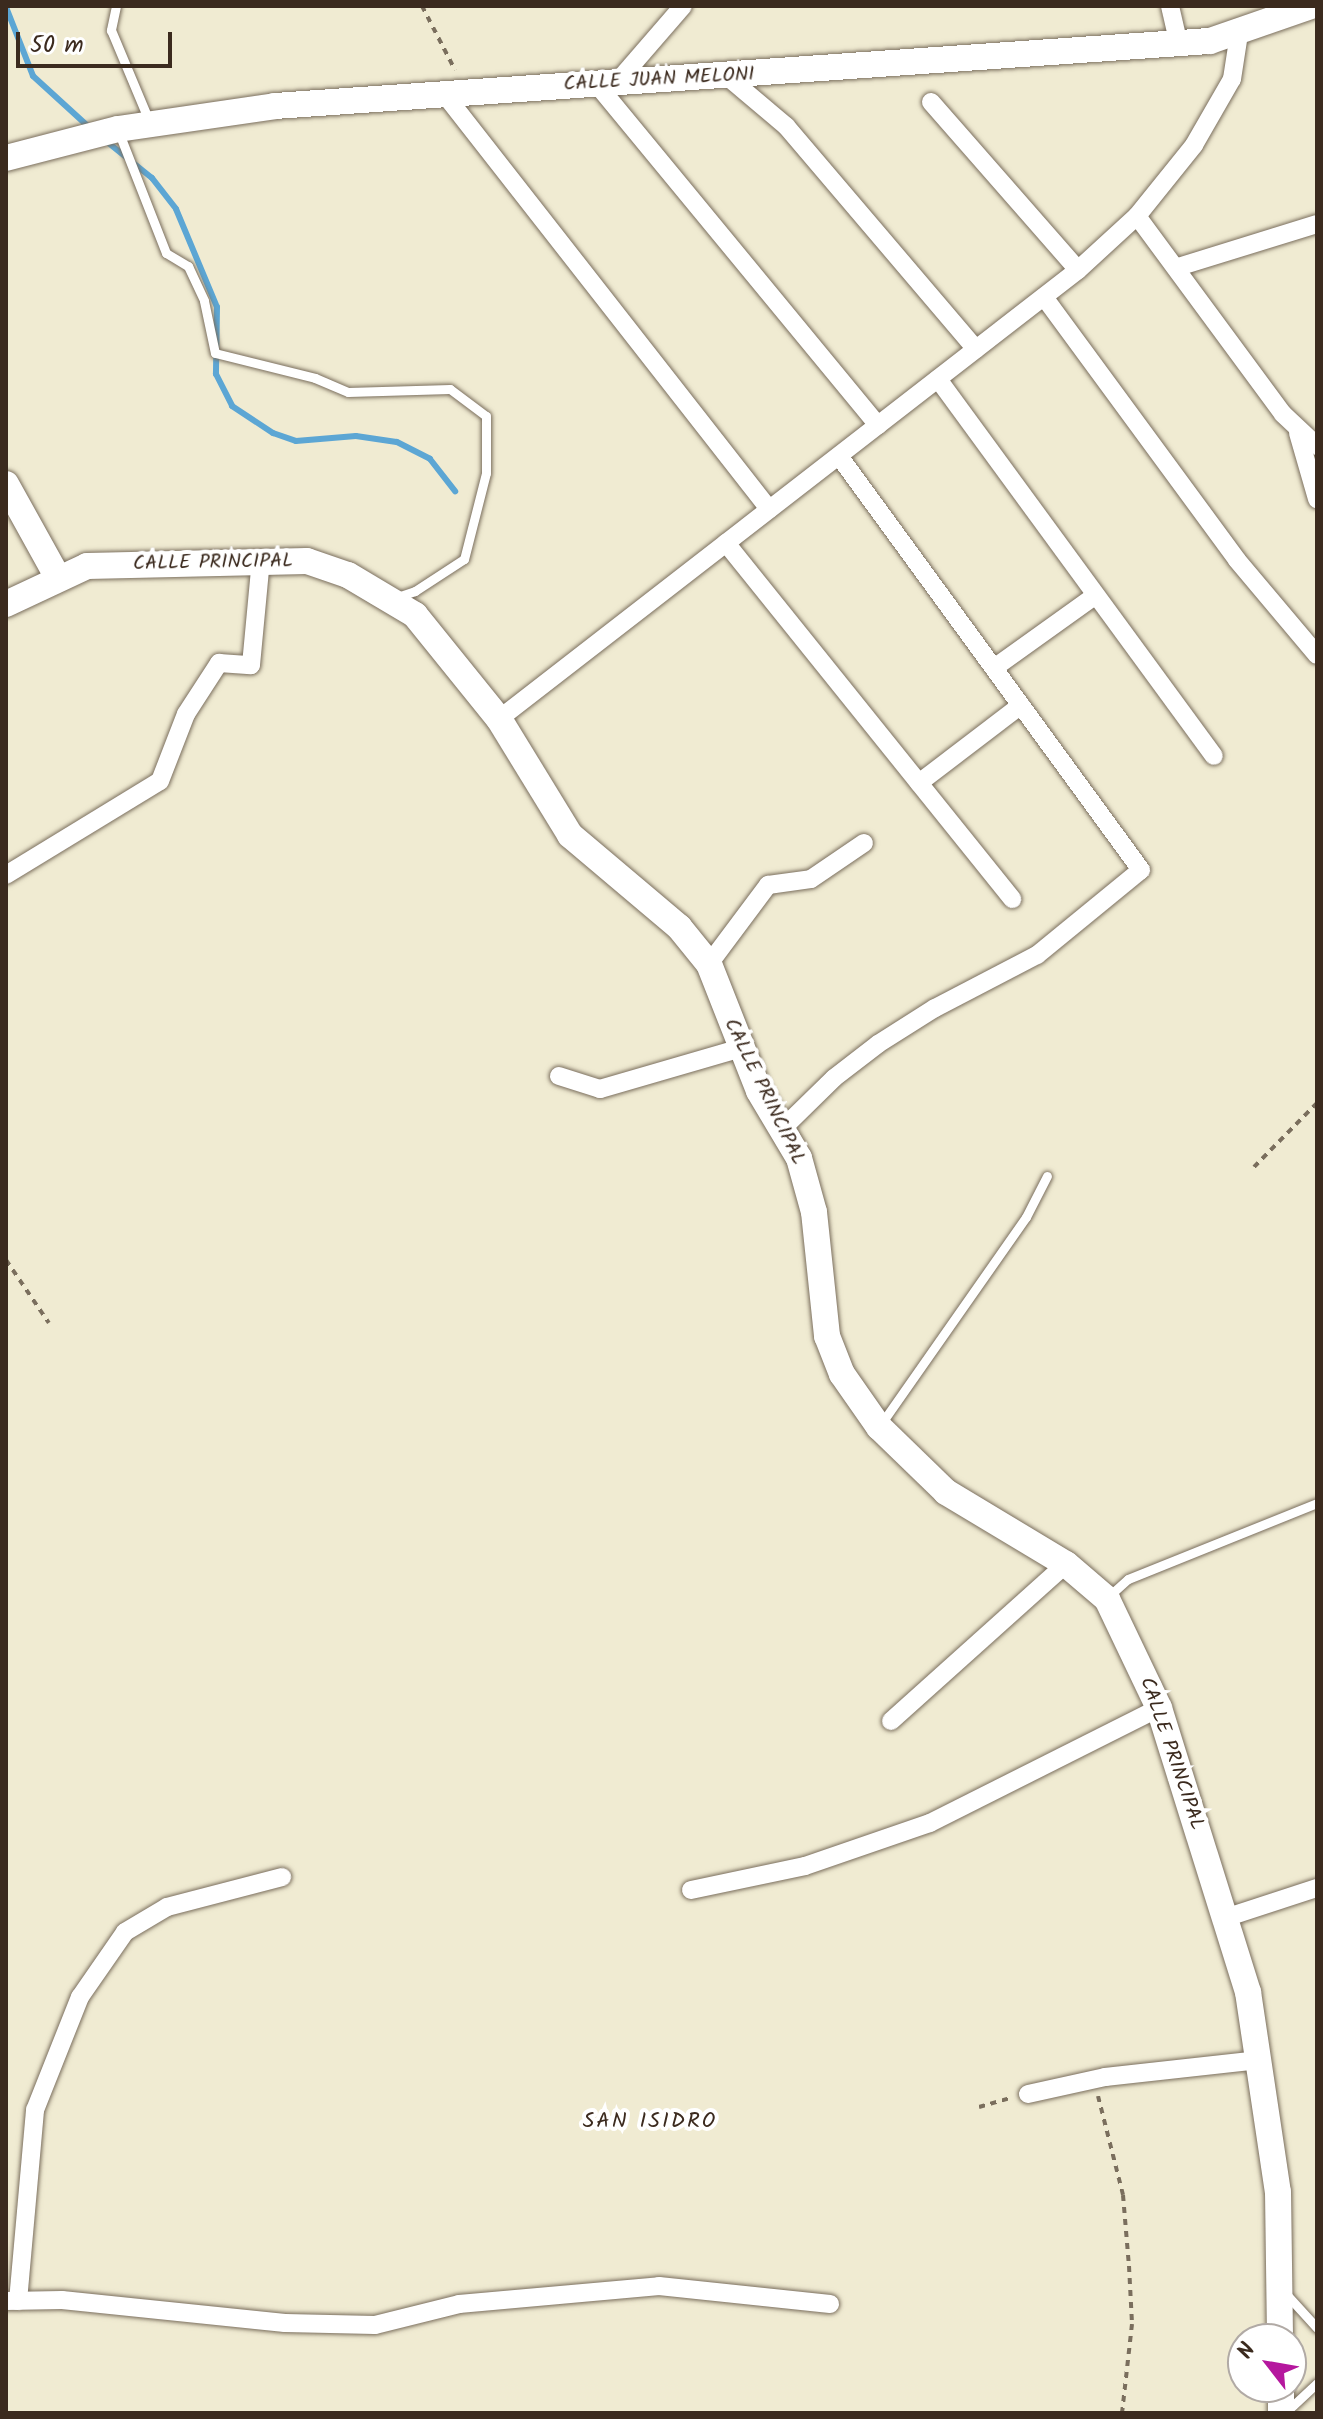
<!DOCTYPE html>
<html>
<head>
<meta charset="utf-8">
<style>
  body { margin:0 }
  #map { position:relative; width:1323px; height:2419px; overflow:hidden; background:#f0ebd2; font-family:Kalam,sans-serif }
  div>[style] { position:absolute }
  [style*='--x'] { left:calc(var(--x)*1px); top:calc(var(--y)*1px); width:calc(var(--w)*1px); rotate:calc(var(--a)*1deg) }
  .stream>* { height:6px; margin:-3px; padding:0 3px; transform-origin:3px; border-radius:3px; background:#5ca6d4 }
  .path>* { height:4px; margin-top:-2px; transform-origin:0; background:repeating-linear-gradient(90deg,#7a6e5d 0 6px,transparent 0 12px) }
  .roads { filter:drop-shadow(0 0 2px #7a6e5d) drop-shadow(0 0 2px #7a6e5d) }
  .lane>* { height:9px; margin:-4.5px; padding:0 4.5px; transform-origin:4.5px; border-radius:4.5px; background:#fff }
  .street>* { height:18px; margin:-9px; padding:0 9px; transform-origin:9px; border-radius:9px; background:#fff }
  .secondary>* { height:26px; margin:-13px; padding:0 13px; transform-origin:13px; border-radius:13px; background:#fff }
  span { translate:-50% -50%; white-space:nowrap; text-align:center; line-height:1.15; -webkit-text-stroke:8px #fff; paint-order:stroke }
  .street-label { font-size:20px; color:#3b2a1e }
  .neighbourhood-label { font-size:22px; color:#3b2a1e; letter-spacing:2px }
  .frame { position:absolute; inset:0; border:8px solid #3b2a1e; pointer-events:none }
  .north { position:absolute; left:1227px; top:2323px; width:80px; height:80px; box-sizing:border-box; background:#fff; border:2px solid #b1aaa5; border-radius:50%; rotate:301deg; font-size:22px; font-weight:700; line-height:32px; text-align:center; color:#3b2a1e }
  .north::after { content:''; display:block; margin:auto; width:28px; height:36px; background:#b5179e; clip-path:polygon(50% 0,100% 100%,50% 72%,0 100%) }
  .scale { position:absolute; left:16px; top:32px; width:156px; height:36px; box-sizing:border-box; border:4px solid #3b2a1e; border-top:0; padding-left:10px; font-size:24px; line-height:28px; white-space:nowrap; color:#3b2a1e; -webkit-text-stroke:6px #fff; paint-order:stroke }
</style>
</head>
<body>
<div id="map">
  <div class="stream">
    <div style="--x:6;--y:7;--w:74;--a:68.6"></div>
    <div style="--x:33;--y:76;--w:79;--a:42.4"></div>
    <div style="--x:106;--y:141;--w:59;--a:38.8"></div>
    <div style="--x:152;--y:178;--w:39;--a:52"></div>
    <div style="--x:176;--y:209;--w:106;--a:67.3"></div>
    <div style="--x:217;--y:307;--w:67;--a:90.9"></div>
    <div style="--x:216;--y:374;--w:36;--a:63"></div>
    <div style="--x:232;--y:406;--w:49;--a:33.4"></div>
    <div style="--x:273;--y:433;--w:24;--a:19"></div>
    <div style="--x:296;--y:441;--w:60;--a:-4.8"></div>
    <div style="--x:356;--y:436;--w:41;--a:8.3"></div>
    <div style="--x:397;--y:442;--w:37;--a:27"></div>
    <div style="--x:430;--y:459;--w:41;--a:52"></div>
  </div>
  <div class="path">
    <div style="--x:422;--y:6;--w:72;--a:62.7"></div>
    <div style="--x:1254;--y:1167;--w:90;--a:-45.5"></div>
    <div style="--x:6;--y:1260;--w:76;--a:55.7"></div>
    <div style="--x:1098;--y:2096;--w:102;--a:75.8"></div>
    <div style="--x:1123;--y:2195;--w:71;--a:85.2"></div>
    <div style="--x:1129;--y:2266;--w:58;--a:87"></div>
    <div style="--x:1132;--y:2324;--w:90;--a:96.4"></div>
    <div style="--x:979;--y:2107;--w:33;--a:-16"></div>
  </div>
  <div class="roads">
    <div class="lane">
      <div style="--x:116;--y:6;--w:25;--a:102"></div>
      <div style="--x:111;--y:30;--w:99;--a:67.3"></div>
      <div style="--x:119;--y:133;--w:129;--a:68.6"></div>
      <div style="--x:166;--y:253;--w:26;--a:31"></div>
      <div style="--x:188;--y:266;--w:38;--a:65"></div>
      <div style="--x:204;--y:301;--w:53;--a:78.1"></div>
      <div style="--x:215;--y:353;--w:103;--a:14"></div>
      <div style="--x:315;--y:378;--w:36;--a:23"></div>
      <div style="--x:348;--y:392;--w:102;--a:-1.7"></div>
      <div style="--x:450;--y:389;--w:45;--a:36.9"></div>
      <div style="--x:486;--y:416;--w:57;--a:90"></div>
      <div style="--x:486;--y:473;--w:89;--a:104.3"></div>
      <div style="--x:464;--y:559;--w:59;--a:146.9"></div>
      <div style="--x:415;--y:591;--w:21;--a:161"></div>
      <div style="--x:881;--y:1424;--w:253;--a:-55"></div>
      <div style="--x:1026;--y:1217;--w:46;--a:-62.9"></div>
      <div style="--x:1109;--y:1596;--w:25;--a:-42"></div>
      <div style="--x:1128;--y:1579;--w:204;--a:-21.9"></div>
      <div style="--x:1287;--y:2295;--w:45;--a:47.7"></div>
      <div style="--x:1287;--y:2411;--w:41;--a:-43"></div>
    </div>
    <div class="street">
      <div style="--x:1170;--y:6;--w:39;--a:77"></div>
      <div style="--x:729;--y:78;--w:75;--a:40.1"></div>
      <div style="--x:786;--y:126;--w:293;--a:49.6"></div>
      <div style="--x:618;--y:81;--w:99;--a:-49.1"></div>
      <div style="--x:595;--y:82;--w:445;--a:50.5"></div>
      <div style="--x:442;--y:91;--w:531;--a:51.96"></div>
      <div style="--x:931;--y:102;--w:223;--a:48.8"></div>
      <div style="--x:1137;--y:216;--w:246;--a:53.6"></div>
      <div style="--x:1283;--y:414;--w:47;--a:43.3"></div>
      <div style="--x:1178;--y:267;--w:145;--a:-17.2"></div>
      <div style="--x:1044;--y:297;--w:326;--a:53.7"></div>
      <div style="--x:1237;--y:560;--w:124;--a:49.9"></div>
      <div style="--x:938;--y:379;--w:467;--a:53.8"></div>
      <div style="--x:1298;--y:433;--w:69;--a:73.9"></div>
      <div style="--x:726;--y:543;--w:457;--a:51.2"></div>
      <div style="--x:994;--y:668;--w:125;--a:-35.6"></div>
      <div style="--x:499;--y:719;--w:733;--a:-37.79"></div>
      <div style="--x:1078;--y:270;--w:80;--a:-42.5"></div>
      <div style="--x:1137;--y:216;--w:91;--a:-51.2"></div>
      <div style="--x:1194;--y:145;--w:76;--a:-60.1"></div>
      <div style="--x:1232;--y:79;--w:46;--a:-81.2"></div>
      <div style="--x:919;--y:783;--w:128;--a:-37.4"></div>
      <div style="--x:6;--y:875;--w:180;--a:-31.4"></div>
      <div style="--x:160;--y:781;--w:72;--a:-68.8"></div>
      <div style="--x:186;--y:714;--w:61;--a:-57.1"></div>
      <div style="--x:219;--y:663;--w:32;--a:4"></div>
      <div style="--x:251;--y:665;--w:105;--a:-84.6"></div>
      <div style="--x:709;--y:964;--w:99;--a:-53.2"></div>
      <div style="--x:768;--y:885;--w:43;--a:-7.9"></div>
      <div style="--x:811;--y:879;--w:64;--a:-34.2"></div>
      <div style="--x:559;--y:1076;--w:43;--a:17.6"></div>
      <div style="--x:600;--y:1089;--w:147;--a:-16.2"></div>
      <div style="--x:783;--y:1128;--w:71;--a:-44.4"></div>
      <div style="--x:834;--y:1078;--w:56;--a:-37.7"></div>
      <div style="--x:878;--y:1044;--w:67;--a:-32.3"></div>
      <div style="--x:935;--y:1008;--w:115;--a:-27.5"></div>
      <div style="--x:1037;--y:955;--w:134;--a:-39.3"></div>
      <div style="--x:1141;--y:870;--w:512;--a:-126.11"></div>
      <div style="--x:891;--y:1721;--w:235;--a:-41.9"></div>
      <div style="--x:691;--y:1890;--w:116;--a:-11.9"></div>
      <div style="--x:805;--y:1866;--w:132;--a:-19"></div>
      <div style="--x:930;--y:1823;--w:256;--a:-26.7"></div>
      <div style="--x:1225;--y:1918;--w:97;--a:-18.1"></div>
      <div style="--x:1028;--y:2094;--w:79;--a:-12.4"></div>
      <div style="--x:1105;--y:2077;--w:155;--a:-6.3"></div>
      <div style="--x:6;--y:2301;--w:56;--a:-1"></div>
      <div style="--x:62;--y:2300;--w:224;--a:5.9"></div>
      <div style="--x:285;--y:2323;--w:90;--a:1.3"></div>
      <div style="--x:375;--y:2325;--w:87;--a:-14"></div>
      <div style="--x:459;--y:2304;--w:201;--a:-5.1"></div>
      <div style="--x:659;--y:2286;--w:172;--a:6"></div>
      <div style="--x:18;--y:2301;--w:192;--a:-84.9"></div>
      <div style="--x:35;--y:2110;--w:122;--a:-68.3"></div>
      <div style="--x:80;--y:1997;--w:79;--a:-55.3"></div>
      <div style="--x:125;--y:1932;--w:49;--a:-30.8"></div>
      <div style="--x:167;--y:1907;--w:119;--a:-14.6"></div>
    </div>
    <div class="secondary">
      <div style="--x:6;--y:158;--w:116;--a:-14.5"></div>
      <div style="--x:118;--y:129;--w:159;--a:-8.3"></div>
      <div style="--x:275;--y:106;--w:937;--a:-3.98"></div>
      <div style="--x:1210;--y:41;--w:107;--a:-19.1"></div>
      <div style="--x:6;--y:484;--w:105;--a:61"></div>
      <div style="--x:6;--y:604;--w:89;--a:-25.1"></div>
      <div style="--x:87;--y:566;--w:220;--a:-1.3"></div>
      <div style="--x:307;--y:561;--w:43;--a:18.9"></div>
      <div style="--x:348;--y:575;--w:78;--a:30.8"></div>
      <div style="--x:415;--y:615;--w:134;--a:51.1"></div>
      <div style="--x:499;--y:719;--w:136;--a:58.5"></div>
      <div style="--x:570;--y:835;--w:143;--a:40.2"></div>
      <div style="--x:679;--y:927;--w:48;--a:51"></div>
      <div style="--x:709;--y:964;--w:136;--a:68.5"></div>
      <div style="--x:759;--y:1091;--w:78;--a:59.2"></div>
      <div style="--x:799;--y:1158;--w:56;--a:74.5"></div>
      <div style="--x:814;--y:1212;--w:125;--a:84"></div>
      <div style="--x:827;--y:1336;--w:41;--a:68.5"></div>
      <div style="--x:842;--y:1374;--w:65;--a:55.1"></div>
      <div style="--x:879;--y:1427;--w:93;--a:44.1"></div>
      <div style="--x:946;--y:1492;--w:140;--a:31"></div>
      <div style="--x:1066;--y:1564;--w:54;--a:40.5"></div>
      <div style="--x:1107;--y:1599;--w:121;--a:64.5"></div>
      <div style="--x:1159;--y:1708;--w:298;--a:72.6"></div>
      <div style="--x:1248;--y:1992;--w:202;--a:81.5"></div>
      <div style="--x:1278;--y:2192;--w:147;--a:89.2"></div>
      <div style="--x:1281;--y:2387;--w:26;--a:90"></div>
    </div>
  </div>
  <div class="street-label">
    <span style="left:659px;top:80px;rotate:-3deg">CALLE JUAN MELONI</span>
    <span style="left:213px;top:563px;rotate:-1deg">CALLE PRINCIPAL</span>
    <span style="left:764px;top:1092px;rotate:64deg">CALLE PRINCIPAL</span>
    <span style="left:1171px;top:1754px;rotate:71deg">CALLE PRINCIPAL</span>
  </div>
  <div class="neighbourhood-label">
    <span style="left:650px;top:2122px">SAN ISIDRO</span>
  </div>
  <div class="frame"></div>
  <div class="north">N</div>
  <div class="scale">50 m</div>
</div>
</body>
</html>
